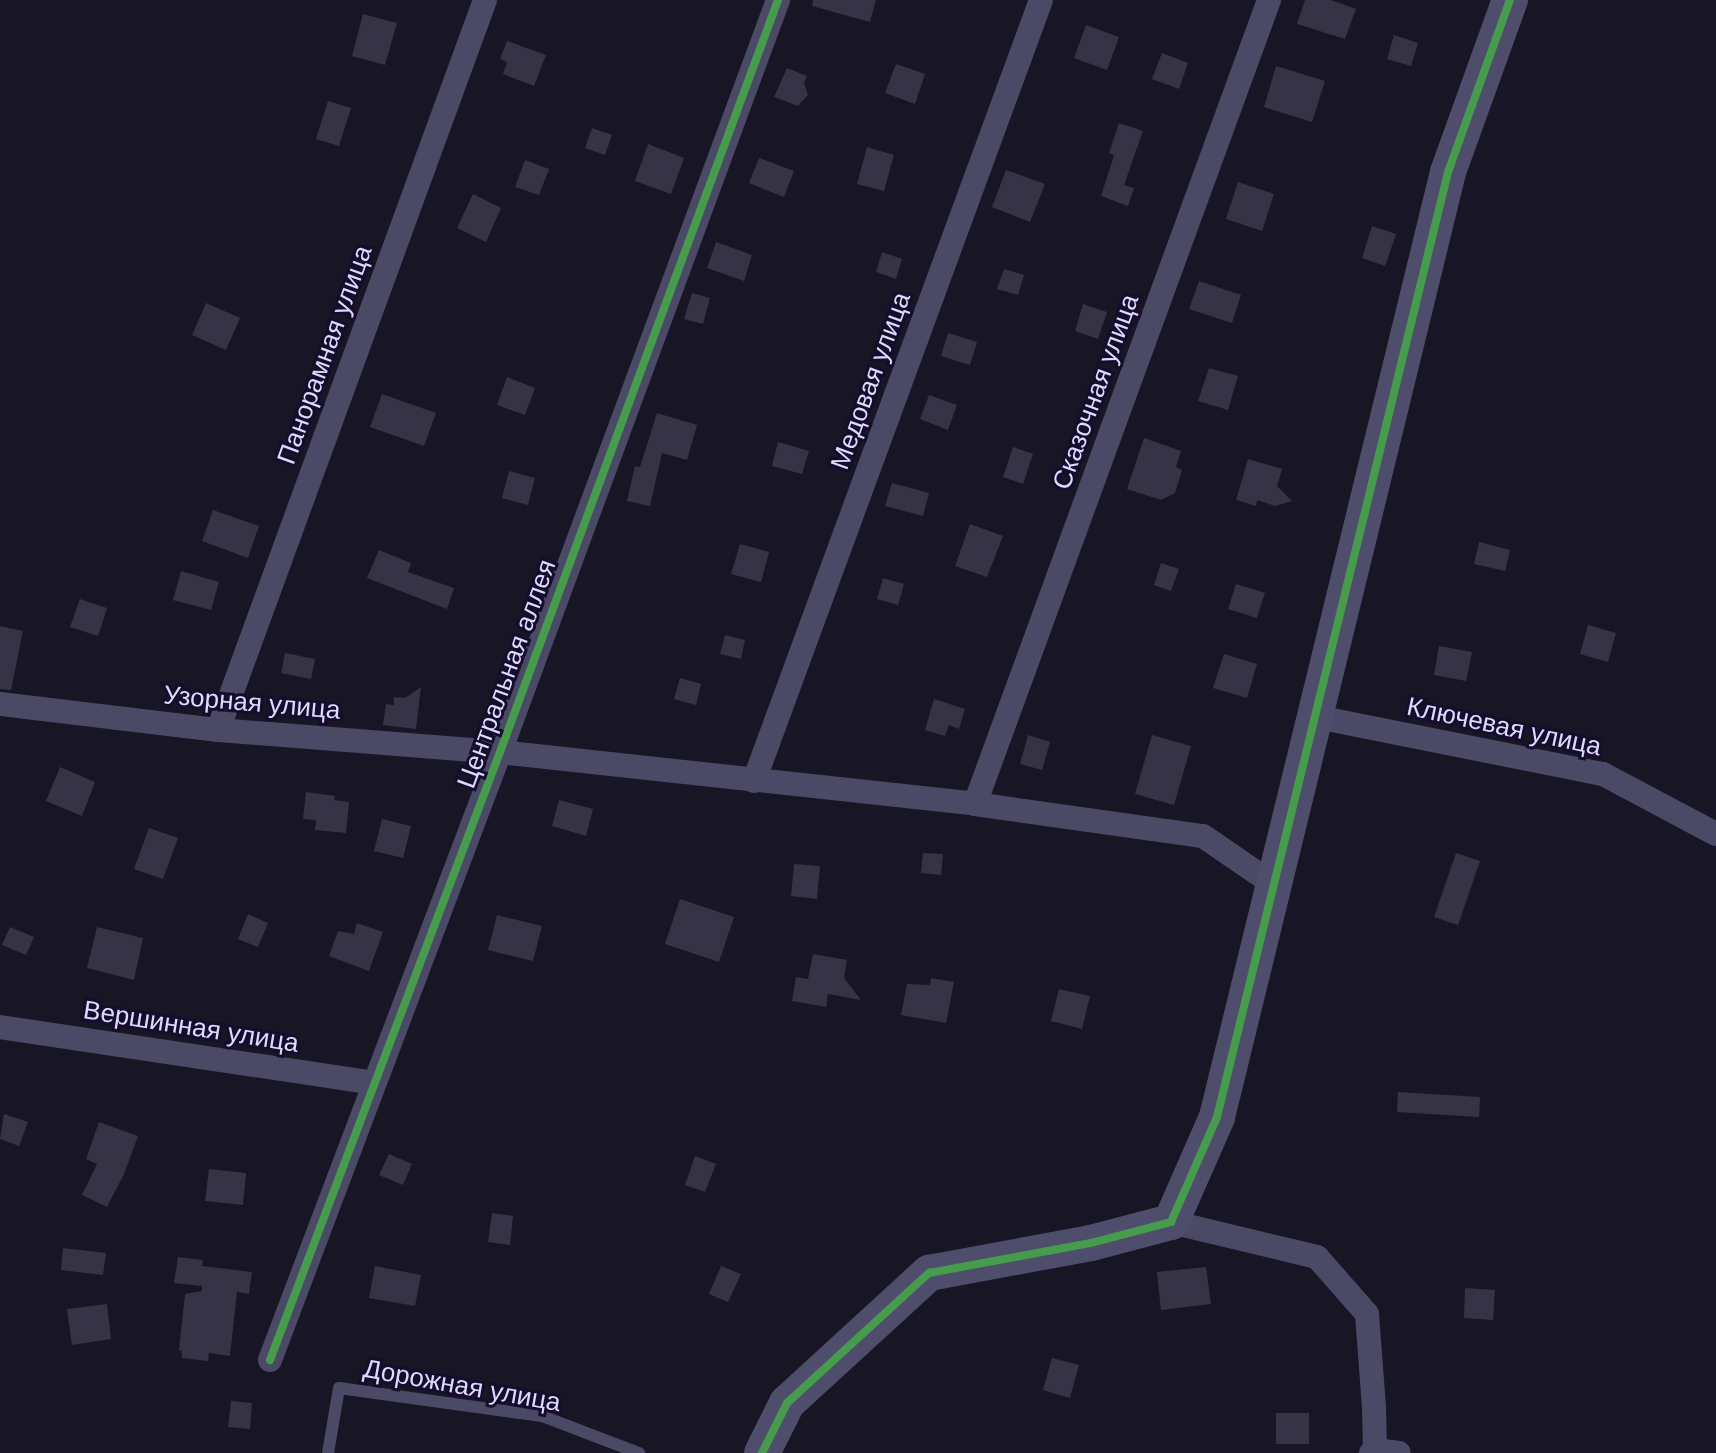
<!DOCTYPE html>
<html>
<head>
<meta charset="utf-8">
<style>
  body { margin:0 }
  #map { position:relative; width:1716px; height:1453px; overflow:hidden; background:#181525; font-family:Arial,sans-serif }
  div>[style] { position:absolute }
  [style*='--x'] { left:calc(var(--x)*1px); top:calc(var(--y)*1px); width:calc(var(--w)*1px); rotate:calc(var(--a)*1deg) }
  .building>* { inset:0; background:#373346 }
  .lane>* { height:12px; margin:-6px; padding:0 6px; transform-origin:6px; border-radius:6px; background:#4b4a66 }
  .street>* { height:24px; margin:-12px; padding:0 12px; transform-origin:12px; border-radius:12px; background:#4b4a66 }
  .secondary>* { height:36px; margin:-18px; padding:0 18px; transform-origin:18px; border-radius:18px; background:#4f4d6c }
  .cycleway>* { height:8px; margin:-4px; padding:0 4px; transform-origin:4px; border-radius:4px; background:#469c4c }
  span { translate:-50% -50%; white-space:nowrap; text-align:center; line-height:1.15; -webkit-text-stroke:6px #140e2c; paint-order:stroke }
  .street-label { font-size:26px; color:#dfd9ff }
</style>
</head>
<body>
<div id="map">
  <div class="building">
    <div style="clip-path:polygon(813px 0,876px 0,870px 22px,812px 6px)"></div>
    <div style="clip-path:polygon(1305px 0,1331px 0,1356px 9px,1345px 39px,1297px 24px)"></div>
    <div style="clip-path:polygon(363px 14px,397px 23px,385px 65px,352px 56px)"></div>
    <div style="clip-path:polygon(1086px 25px,1119px 37px,1107px 70px,1074px 58px)"></div>
    <div style="clip-path:polygon(1394px 35px,1418px 43px,1411px 66px,1387px 59px)"></div>
    <div style="clip-path:polygon(507px 41px,546px 55px,534px 86px,503px 74px,507px 62px,500px 59px)"></div>
    <div style="clip-path:polygon(1162px 53px,1188px 63px,1179px 89px,1152px 79px)"></div>
    <div style="clip-path:polygon(896px 64px,925px 74px,915px 104px,885px 93px)"></div>
    <div style="clip-path:polygon(1276px 66px,1325px 81px,1312px 122px,1264px 107px)"></div>
    <div style="clip-path:polygon(787px 68px,807px 76px,804px 83px,808px 95px,798px 106px,774px 97px)"></div>
    <div style="clip-path:polygon(328px 101px,351px 108px,339px 146px,316px 139px)"></div>
    <div style="clip-path:polygon(1119px 123px,1143px 131px,1124px 185px,1134px 188px,1128px 206px,1101px 196px,1114px 155px,1109px 153px)"></div>
    <div style="clip-path:polygon(592px 128px,612px 135px,605px 155px,585px 148px)"></div>
    <div style="clip-path:polygon(648px 144px,684px 158px,671px 194px,635px 181px)"></div>
    <div style="clip-path:polygon(867px 147px,894px 155px,884px 191px,857px 184px)"></div>
    <div style="clip-path:polygon(759px 158px,794px 171px,784px 197px,749px 183px)"></div>
    <div style="clip-path:polygon(525px 160px,549px 169px,539px 195px,515px 187px)"></div>
    <div style="clip-path:polygon(1006px 170px,1045px 184px,1030px 222px,992px 207px)"></div>
    <div style="clip-path:polygon(1238px 182px,1274px 194px,1262px 231px,1226px 219px)"></div>
    <div style="clip-path:polygon(473px 194px,501px 208px,486px 242px,457px 228px)"></div>
    <div style="clip-path:polygon(1372px 226px,1396px 234px,1385px 266px,1362px 258px)"></div>
    <div style="clip-path:polygon(716px 242px,752px 255px,744px 281px,707px 268px)"></div>
    <div style="clip-path:polygon(882px 252px,902px 259px,896px 279px,876px 272px)"></div>
    <div style="clip-path:polygon(1004px 269px,1024px 275px,1018px 295px,997px 289px)"></div>
    <div style="clip-path:polygon(1199px 281px,1241px 295px,1232px 323px,1189px 309px)"></div>
    <div style="clip-path:polygon(692px 293px,710px 298px,703px 324px,684px 319px)"></div>
    <div style="clip-path:polygon(206px 303px,240px 318px,226px 350px,192px 335px)"></div>
    <div style="clip-path:polygon(1083px 304px,1107px 312px,1098px 339px,1075px 331px)"></div>
    <div style="clip-path:polygon(948px 333px,977px 342px,970px 365px,941px 356px)"></div>
    <div style="clip-path:polygon(1209px 368px,1238px 376px,1228px 410px,1198px 401px)"></div>
    <div style="clip-path:polygon(507px 377px,535px 388px,525px 415px,497px 405px)"></div>
    <div style="clip-path:polygon(382px 394px,436px 413px,424px 446px,370px 427px)"></div>
    <div style="clip-path:polygon(929px 395px,957px 405px,948px 430px,920px 419px)"></div>
    <div style="clip-path:polygon(657px 413px,697px 425px,687px 460px,662px 453px,650px 506px,627px 501px,635px 466px,640px 467px)"></div>
    <div style="clip-path:polygon(1144px 438px,1181px 451px,1176px 467px,1182px 470px,1175px 493px,1161px 500px,1127px 489px)"></div>
    <div style="clip-path:polygon(778px 442px,809px 451px,802px 474px,772px 466px)"></div>
    <div style="clip-path:polygon(1013px 447px,1033px 454px,1023px 484px,1003px 477px)"></div>
    <div style="clip-path:polygon(1248px 459px,1282px 469px,1277px 486px,1292px 501px,1275px 506px,1257px 500px,1256px 506px,1236px 500px)"></div>
    <div style="clip-path:polygon(509px 471px,535px 478px,528px 505px,502px 498px)"></div>
    <div style="clip-path:polygon(892px 483px,929px 493px,923px 516px,885px 506px)"></div>
    <div style="clip-path:polygon(213px 510px,259px 526px,248px 558px,202px 541px)"></div>
    <div style="clip-path:polygon(970px 524px,1003px 536px,987px 577px,955px 566px)"></div>
    <div style="clip-path:polygon(1479px 542px,1510px 550px,1505px 571px,1474px 564px)"></div>
    <div style="clip-path:polygon(740px 544px,769px 552px,761px 582px,731px 574px)"></div>
    <div style="clip-path:polygon(379px 550px,411px 563px,408px 572px,454px 588px,447px 609px,367px 578px)"></div>
    <div style="clip-path:polygon(1161px 563px,1179px 569px,1171px 591px,1154px 585px)"></div>
    <div style="clip-path:polygon(181px 571px,219px 582px,211px 610px,173px 600px)"></div>
    <div style="clip-path:polygon(883px 578px,904px 584px,898px 605px,877px 599px)"></div>
    <div style="clip-path:polygon(1236px 584px,1265px 593px,1257px 618px,1228px 609px)"></div>
    <div style="clip-path:polygon(80px 599px,107px 608px,98px 636px,70px 627px)"></div>
    <div style="clip-path:polygon(1588px 625px,1616px 633px,1608px 662px,1580px 654px)"></div>
    <div style="clip-path:polygon(0 626px,23px 631px,11px 690px,0 689px)"></div>
    <div style="clip-path:polygon(725px 635px,745px 640px,741px 659px,720px 654px)"></div>
    <div style="clip-path:polygon(1439px 646px,1472px 652px,1466px 681px,1434px 675px)"></div>
    <div style="clip-path:polygon(285px 653px,315px 659px,311px 679px,281px 673px)"></div>
    <div style="clip-path:polygon(1224px 654px,1257px 664px,1247px 698px,1213px 688px)"></div>
    <div style="clip-path:polygon(680px 678px,701px 684px,696px 705px,674px 699px)"></div>
    <div style="clip-path:polygon(421px 687px,416px 729px,383px 725px,386px 704px,394px 705px,394px 697px,405px 698px)"></div>
    <div style="clip-path:polygon(934px 699px,965px 709px,959px 729px,949px 725px,945px 736px,925px 730px)"></div>
    <div style="clip-path:polygon(1028px 735px,1050px 742px,1042px 770px,1020px 764px)"></div>
    <div style="clip-path:polygon(1152px 735px,1191px 746px,1174px 805px,1135px 794px)"></div>
    <div style="clip-path:polygon(60px 767px,95px 782px,82px 816px,46px 801px)"></div>
    <div style="clip-path:polygon(306px 792px,335px 796px,334px 800px,349px 802px,346px 833px,315px 830px,316px 820px,303px 819px)"></div>
    <div style="clip-path:polygon(559px 800px,593px 809px,586px 836px,552px 826px)"></div>
    <div style="clip-path:polygon(382px 819px,411px 826px,403px 858px,374px 851px)"></div>
    <div style="clip-path:polygon(149px 828px,178px 838px,163px 879px,134px 869px)"></div>
    <div style="clip-path:polygon(923px 853px,943px 854px,941px 875px,921px 873px)"></div>
    <div style="clip-path:polygon(1456px 853px,1480px 861px,1458px 925px,1434px 917px)"></div>
    <div style="clip-path:polygon(794px 864px,820px 866px,817px 899px,791px 896px)"></div>
    <div style="clip-path:polygon(680px 899px,734px 917px,719px 962px,665px 944px)"></div>
    <div style="clip-path:polygon(248px 914px,268px 923px,258px 947px,238px 939px)"></div>
    <div style="clip-path:polygon(497px 915px,542px 926px,533px 961px,488px 950px)"></div>
    <div style="clip-path:polygon(357px 923px,383px 932px,369px 971px,329px 956px,338px 931px,354px 934px)"></div>
    <div style="clip-path:polygon(10px 927px,34px 937px,26px 955px,2px 945px)"></div>
    <div style="clip-path:polygon(97px 927px,143px 938px,134px 980px,87px 968px)"></div>
    <div style="clip-path:polygon(813px 954px,847px 960px,844px 978px,861px 1000px,828px 994px,826px 1007px,792px 1001px,796px 977px,808px 979px)"></div>
    <div style="clip-path:polygon(931px 978px,954px 982px,946px 1023px,901px 1015px,907px 984px,930px 985px)"></div>
    <div style="clip-path:polygon(1059px 989px,1090px 996px,1082px 1029px,1051px 1021px)"></div>
    <div style="clip-path:polygon(1398px 1092px,1480px 1097px,1479px 1117px,1397px 1112px)"></div>
    <div style="clip-path:polygon(4px 1114px,28px 1122px,19px 1146px,0 1139px)"></div>
    <div style="clip-path:polygon(99px 1122px,138px 1136px,124px 1174px,107px 1207px,82px 1195px,97px 1164px,86px 1159px)"></div>
    <div style="clip-path:polygon(389px 1154px,412px 1164px,403px 1185px,379px 1175px)"></div>
    <div style="clip-path:polygon(695px 1156px,716px 1164px,705px 1192px,685px 1185px)"></div>
    <div style="clip-path:polygon(209px 1169px,246px 1173px,243px 1205px,205px 1201px)"></div>
    <div style="clip-path:polygon(492px 1213px,513px 1216px,510px 1245px,488px 1242px)"></div>
    <div style="clip-path:polygon(63px 1248px,106px 1253px,103px 1275px,61px 1270px)"></div>
    <div style="clip-path:polygon(178px 1257px,203px 1260px,202px 1266px,252px 1272px,249px 1294px,237px 1292px,230px 1356px,209px 1353px,208px 1361px,182px 1358px,182px 1351px,179px 1350px,185px 1294px,202px 1291px,202px 1286px,174px 1283px)"></div>
    <div style="clip-path:polygon(375px 1266px,421px 1275px,415px 1306px,369px 1298px)"></div>
    <div style="clip-path:polygon(721px 1266px,741px 1274px,728px 1302px,709px 1294px)"></div>
    <div style="clip-path:polygon(1206px 1267px,1211px 1304px,1161px 1310px,1157px 1272px)"></div>
    <div style="clip-path:polygon(1465px 1288px,1495px 1290px,1493px 1320px,1464px 1318px)"></div>
    <div style="clip-path:polygon(107px 1304px,111px 1339px,72px 1345px,67px 1309px)"></div>
    <div style="clip-path:polygon(1052px 1358px,1079px 1365px,1070px 1398px,1043px 1390px)"></div>
    <div style="clip-path:polygon(231px 1401px,252px 1403px,250px 1429px,228px 1427px)"></div>
    <div style="clip-path:polygon(1276px 1413px,1309px 1413px,1309px 1444px,1276px 1444px)"></div>
  </div>
  <div class="lane">
    <div style="--x:328;--y:1453;--w:66;--a:-80.4"></div>
    <div style="--x:339;--y:1388;--w:205;--a:7.9"></div>
    <div style="--x:542;--y:1416;--w:104;--a:20.9"></div>
  </div>
  <div class="street">
    <div style="--x:0;--y:704;--w:220;--a:6.8"></div>
    <div style="--x:218;--y:730;--w:283;--a:4.5"></div>
    <div style="--x:500;--y:752;--w:478;--a:6.2"></div>
    <div style="--x:975;--y:804;--w:230;--a:8"></div>
    <div style="--x:1203;--y:836;--w:85;--a:34.4"></div>
    <div style="--x:1317;--y:717;--w:292;--a:11.3"></div>
    <div style="--x:1603;--y:774;--w:128;--a:28"></div>
    <div style="--x:218;--y:730;--w:777;--a:-69.91"></div>
    <div style="--x:754;--y:781;--w:832;--a:-69.82"></div>
    <div style="--x:975;--y:804;--w:856;--a:-69.91"></div>
    <div style="--x:0;--y:1027;--w:378;--a:8.5"></div>
    <div style="--x:1171;--y:1222;--w:150;--a:13.5"></div>
    <div style="--x:1317;--y:1257;--w:76;--a:48.7"></div>
    <div style="--x:1367;--y:1314;--w:94;--a:85.7"></div>
    <div style="--x:1374;--y:1408;--w:42;--a:88.6"></div>
    <div style="--x:1375;--y:1450;--w:5;--a:143"></div>
    <div style="--x:270;--y:1360;--w:650;--a:-69.28"></div>
    <div style="--x:500;--y:752;--w:802;--a:-69.71"></div>
    <div style="--x:1375;--y:1450;--w:24;--a:7"></div>
  </div>
  <div class="secondary">
    <div style="--x:762;--y:1453;--w:56;--a:-63.4"></div>
    <div style="--x:787;--y:1403;--w:193;--a:-42.5"></div>
    <div style="--x:929;--y:1273;--w:165;--a:-10.5"></div>
    <div style="--x:1091;--y:1243;--w:83;--a:-14.7"></div>
    <div style="--x:1171;--y:1222;--w:115;--a:-66.3"></div>
    <div style="--x:1217;--y:1117;--w:973;--a:-76.26"></div>
    <div style="--x:1448;--y:172;--w:183;--a:-70.2"></div>
  </div>
  <div class="cycleway">
    <div style="--x:270;--y:1360;--w:650;--a:-69.28"></div>
    <div style="--x:500;--y:752;--w:802;--a:-69.71"></div>
    <div style="--x:762;--y:1453;--w:56;--a:-63.4"></div>
    <div style="--x:787;--y:1403;--w:193;--a:-42.5"></div>
    <div style="--x:929;--y:1273;--w:165;--a:-10.5"></div>
    <div style="--x:1091;--y:1243;--w:83;--a:-14.7"></div>
    <div style="--x:1171;--y:1222;--w:115;--a:-66.3"></div>
    <div style="--x:1217;--y:1117;--w:973;--a:-76.26"></div>
    <div style="--x:1448;--y:172;--w:183;--a:-70.2"></div>
  </div>
  <div class="street-label">
    <span style="left:325px;top:355px;rotate:-70deg">Панорамная улица</span>
    <span style="left:871px;top:381px;rotate:-70deg">Медовая улица</span>
    <span style="left:1096px;top:392px;rotate:-70deg">Сказочная улица</span>
    <span style="left:507px;top:674px;rotate:-70deg">Центральная аллея</span>
    <span style="left:252px;top:703px;rotate:5deg">Узорная улица</span>
    <span style="left:1504px;top:727px;rotate:12deg">Ключевая улица</span>
    <span style="left:191px;top:1027px;rotate:9deg">Вершинная улица</span>
    <span style="left:462px;top:1386px;rotate:10deg">Дорожная улица</span>
  </div>
</div>
</body>
</html>
